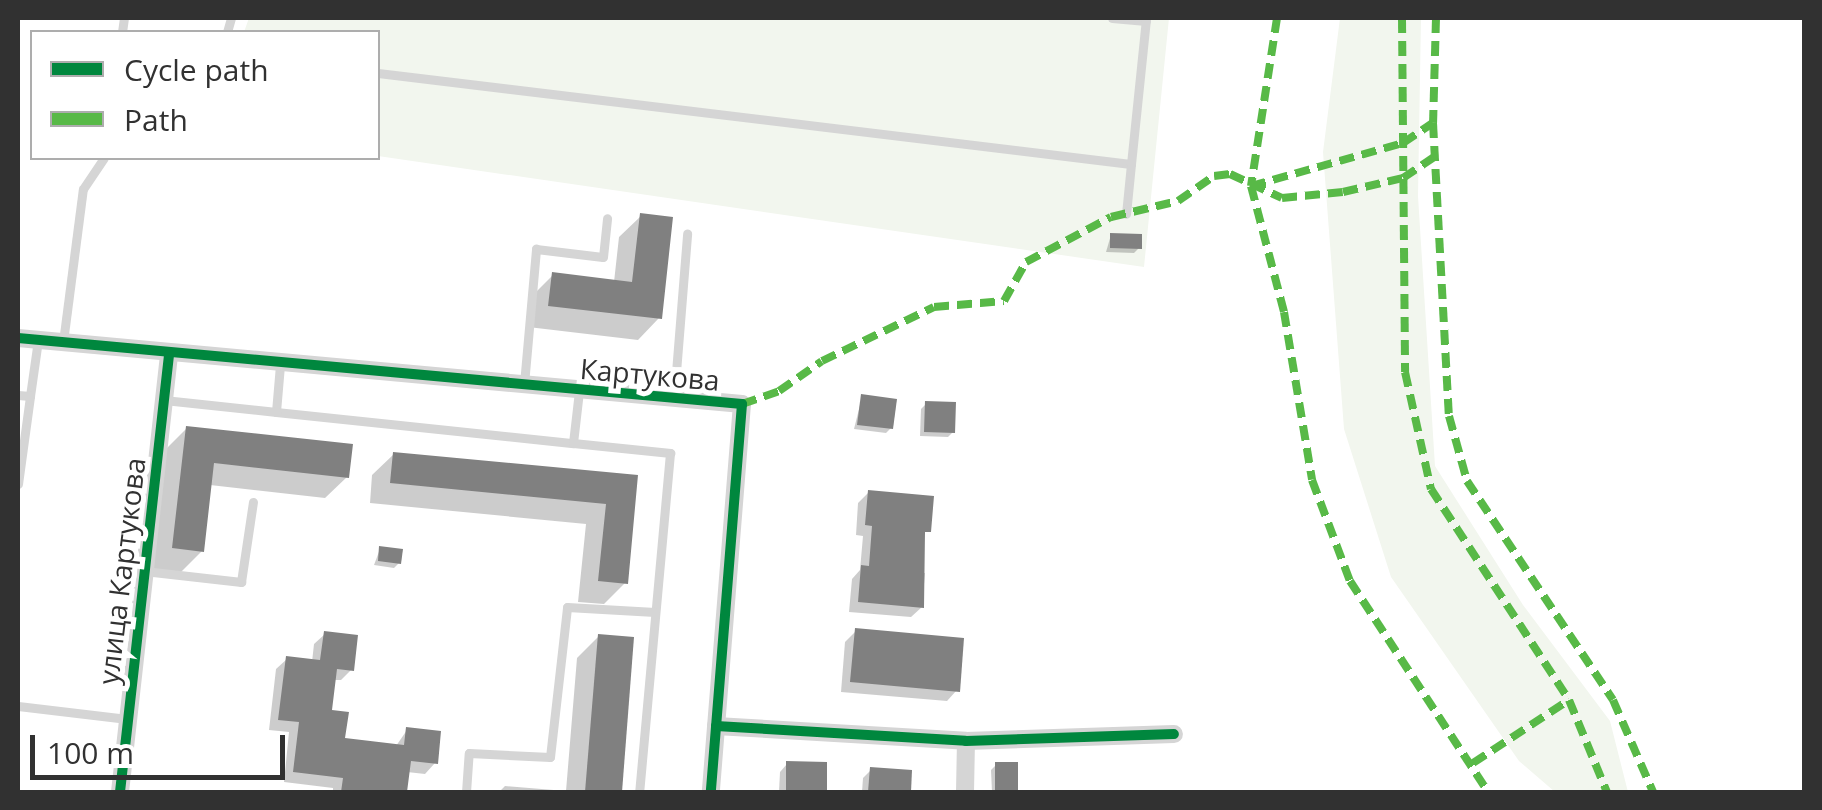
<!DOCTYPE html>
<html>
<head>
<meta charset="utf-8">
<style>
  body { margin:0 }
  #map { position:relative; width:1822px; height:810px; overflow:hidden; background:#fff; font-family:"Open Sans",sans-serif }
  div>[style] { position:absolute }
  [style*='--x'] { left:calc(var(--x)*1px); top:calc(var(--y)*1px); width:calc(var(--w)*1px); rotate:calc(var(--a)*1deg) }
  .green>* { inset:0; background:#f2f6ee }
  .shadow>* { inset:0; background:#0003 }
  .building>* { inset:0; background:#808080 }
  .lane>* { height:9px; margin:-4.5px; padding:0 4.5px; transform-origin:4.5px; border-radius:4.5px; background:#d5d5d5 }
  .street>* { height:18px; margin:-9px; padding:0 9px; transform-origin:9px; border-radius:9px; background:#d5d5d5 }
  .quiet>* { height:8px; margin-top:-4px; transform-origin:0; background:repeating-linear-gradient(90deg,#58b947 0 15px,transparent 0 23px) }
  .cycleway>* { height:10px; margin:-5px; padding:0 5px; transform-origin:5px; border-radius:5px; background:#00873e }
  span { translate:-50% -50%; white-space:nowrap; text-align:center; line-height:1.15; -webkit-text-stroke:10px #fff; paint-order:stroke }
  .street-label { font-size:28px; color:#313131 }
  .frame { position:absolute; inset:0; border:20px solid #313131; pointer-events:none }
  .legend { position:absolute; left:30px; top:30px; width:350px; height:130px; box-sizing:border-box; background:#fff; border:2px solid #adadad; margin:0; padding:12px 18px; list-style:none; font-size:30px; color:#313131 }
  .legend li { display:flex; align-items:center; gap:20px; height:50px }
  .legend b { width:50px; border:2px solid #adadad }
  .scale { position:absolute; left:30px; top:735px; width:255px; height:45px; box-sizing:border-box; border:5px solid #313131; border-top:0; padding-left:12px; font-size:30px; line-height:35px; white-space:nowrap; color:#313131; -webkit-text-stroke:8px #fff; paint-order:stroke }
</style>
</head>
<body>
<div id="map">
  <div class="green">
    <div style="clip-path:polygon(249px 18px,1169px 18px,1144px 267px,378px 156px,378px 32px,244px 32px)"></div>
    <div style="clip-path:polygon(1340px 18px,1421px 18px,1418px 196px,1435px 466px,1523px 605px,1610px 721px,1628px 792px,1555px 792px,1519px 761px,1391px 577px,1344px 429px,1323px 152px)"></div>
  </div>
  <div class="shadow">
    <div style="clip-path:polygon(641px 216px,659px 318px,638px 340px,528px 327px,532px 296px,553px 275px,614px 282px,619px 237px)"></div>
    <div style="clip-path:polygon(1111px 235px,1139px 248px,1134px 253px,1106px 252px)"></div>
    <div style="clip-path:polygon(862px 397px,891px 428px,886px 433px,854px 429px)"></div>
    <div style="clip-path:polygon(926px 404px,953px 432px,948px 437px,920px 436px,921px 409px)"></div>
    <div style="clip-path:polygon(187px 428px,347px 477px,325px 498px,210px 485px,202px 551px,181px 572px,152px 569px,165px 450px)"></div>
    <div style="clip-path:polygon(394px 454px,635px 478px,625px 583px,604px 604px,578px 602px,586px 524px,370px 503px,372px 475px)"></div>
    <div style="clip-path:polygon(869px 492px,931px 498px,918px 573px,925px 573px,922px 607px,911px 617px,849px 612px,852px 579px,860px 570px,863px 536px,856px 535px,858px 503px)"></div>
    <div style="clip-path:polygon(380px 549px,399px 563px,394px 568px,374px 565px)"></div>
    <div style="clip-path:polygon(856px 631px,957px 690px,947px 701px,841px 692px,845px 642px)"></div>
    <div style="clip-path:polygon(325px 634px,351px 670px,341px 680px,333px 680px,329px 712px,343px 740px,396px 746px,407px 730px,435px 763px,425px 774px,407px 772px,404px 792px,333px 792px,333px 788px,284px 782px,289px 732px,269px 730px,276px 669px,287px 659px,312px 662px,314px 644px)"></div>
    <div style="clip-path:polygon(599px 636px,632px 639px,619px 792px,499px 792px,505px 786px,566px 791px,577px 658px)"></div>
    <div style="clip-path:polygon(787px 764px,824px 764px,824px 792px,779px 792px,780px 772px)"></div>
    <div style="clip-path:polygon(996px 765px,1016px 765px,1016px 792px,992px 792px,991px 770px)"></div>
    <div style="clip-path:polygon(871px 770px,910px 773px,908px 792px,862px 792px,863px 778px)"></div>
  </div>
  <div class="building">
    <div style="clip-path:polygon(640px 213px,673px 217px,662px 319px,548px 306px,552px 272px,632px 282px)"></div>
    <div style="clip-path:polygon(1110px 233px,1142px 234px,1142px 249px,1110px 248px)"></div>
    <div style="clip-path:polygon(861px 394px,897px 399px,893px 429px,857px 425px)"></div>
    <div style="clip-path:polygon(925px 401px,956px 402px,955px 433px,924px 432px)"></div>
    <div style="clip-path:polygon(186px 426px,353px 444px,349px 478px,214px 463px,204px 552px,172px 548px)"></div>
    <div style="clip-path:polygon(393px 452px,638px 475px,628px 584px,598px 581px,606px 504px,390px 483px)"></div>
    <div style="clip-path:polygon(868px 490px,934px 496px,931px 532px,925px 532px,924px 608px,858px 602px,861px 565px,869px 566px,872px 526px,865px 525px)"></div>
    <div style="clip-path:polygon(379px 546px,403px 549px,401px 564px,378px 561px)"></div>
    <div style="clip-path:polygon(855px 628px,964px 638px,960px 692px,850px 682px)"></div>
    <div style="clip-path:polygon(324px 631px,358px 635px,354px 671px,337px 669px,332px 710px,349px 712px,345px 738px,404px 745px,406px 727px,441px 731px,438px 764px,411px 761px,407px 792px,341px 792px,343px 778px,293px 772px,299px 722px,278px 720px,286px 656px,320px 660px)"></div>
    <div style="clip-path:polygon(598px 634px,634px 637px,622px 792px,585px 792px)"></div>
    <div style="clip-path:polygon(786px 761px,827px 762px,827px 792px,786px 792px)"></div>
    <div style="clip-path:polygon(995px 762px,1018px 762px,1018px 792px,995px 792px)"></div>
    <div style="clip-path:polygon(870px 767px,912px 770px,911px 792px,868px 792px)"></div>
  </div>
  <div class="lane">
    <div style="--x:1112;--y:18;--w:34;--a:5"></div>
    <div style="--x:122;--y:32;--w:14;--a:-82"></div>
    <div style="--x:227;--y:32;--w:15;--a:-74"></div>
    <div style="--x:378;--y:73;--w:758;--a:6.89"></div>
    <div style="--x:1131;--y:164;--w:50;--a:95.7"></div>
    <div style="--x:1131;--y:164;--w:147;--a:-84.1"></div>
    <div style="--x:63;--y:342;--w:154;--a:-82.6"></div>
    <div style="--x:83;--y:189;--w:37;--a:-56"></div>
    <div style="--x:280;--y:365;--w:47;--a:94.9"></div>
    <div style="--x:276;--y:412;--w:299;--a:6"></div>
    <div style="--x:524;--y:384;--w:136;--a:-84.9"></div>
    <div style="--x:536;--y:249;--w:67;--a:6.8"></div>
    <div style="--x:603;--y:257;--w:39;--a:-84"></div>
    <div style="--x:579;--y:391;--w:52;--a:96.6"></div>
    <div style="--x:573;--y:443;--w:98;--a:5.9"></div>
    <div style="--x:670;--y:453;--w:340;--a:95.2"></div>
    <div style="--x:18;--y:395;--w:12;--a:5"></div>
    <div style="--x:30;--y:396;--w:57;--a:-81.9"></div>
    <div style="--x:674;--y:397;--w:164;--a:-85.4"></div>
    <div style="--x:164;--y:400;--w:113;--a:6.1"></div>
    <div style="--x:18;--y:484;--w:89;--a:-82.2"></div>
    <div style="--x:144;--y:571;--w:98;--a:6.5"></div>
    <div style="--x:241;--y:582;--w:81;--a:-81.5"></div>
    <div style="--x:18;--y:706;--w:110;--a:6.8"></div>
    <div style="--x:466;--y:792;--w:39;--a:-86"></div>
    <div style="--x:469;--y:753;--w:81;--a:2.8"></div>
    <div style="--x:550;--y:757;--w:151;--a:-83.5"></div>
    <div style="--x:567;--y:607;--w:88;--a:3.3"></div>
  </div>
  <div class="street">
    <div style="--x:18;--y:338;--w:727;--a:5.21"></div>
    <div style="--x:742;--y:404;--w:389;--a:94.6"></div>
    <div style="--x:716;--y:726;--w:250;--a:3.4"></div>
    <div style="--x:966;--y:741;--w:208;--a:-1.9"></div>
    <div style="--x:120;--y:792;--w:440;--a:-83.6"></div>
    <div style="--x:965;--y:792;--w:51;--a:-88.9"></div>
  </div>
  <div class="quiet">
    <div style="--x:1277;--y:18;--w:170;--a:98.8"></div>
    <div style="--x:1251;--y:186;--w:130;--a:75.3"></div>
    <div style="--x:1284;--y:312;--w:170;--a:80.5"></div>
    <div style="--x:1312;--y:480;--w:108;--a:69.4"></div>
    <div style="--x:1350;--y:581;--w:252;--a:56.8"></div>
    <div style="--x:1402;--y:18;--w:354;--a:89.5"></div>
    <div style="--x:1405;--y:372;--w:120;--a:77.5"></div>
    <div style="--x:1431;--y:489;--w:252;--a:56.8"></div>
    <div style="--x:1569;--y:700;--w:100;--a:67.6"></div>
    <div style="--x:1436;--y:18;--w:105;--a:91.6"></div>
    <div style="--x:1433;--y:123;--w:293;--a:86.9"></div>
    <div style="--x:1449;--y:416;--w:67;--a:74.5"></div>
    <div style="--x:1467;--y:481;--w:263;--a:56.3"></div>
    <div style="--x:1613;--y:700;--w:100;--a:66.5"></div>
    <div style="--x:1251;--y:186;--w:158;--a:-15.8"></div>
    <div style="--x:1403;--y:143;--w:36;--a:-34"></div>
    <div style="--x:742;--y:404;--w:39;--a:-19"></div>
    <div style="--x:779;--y:391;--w:52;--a:-34.9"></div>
    <div style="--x:822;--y:361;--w:124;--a:-25.7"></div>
    <div style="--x:934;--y:307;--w:70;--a:-4.9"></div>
    <div style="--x:1004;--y:301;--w:45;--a:-60.6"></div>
    <div style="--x:1026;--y:262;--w:96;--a:-27.9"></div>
    <div style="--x:1111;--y:217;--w:69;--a:-13.4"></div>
    <div style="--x:1178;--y:201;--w:44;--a:-34.8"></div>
    <div style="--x:1214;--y:176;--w:16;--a:-7"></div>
    <div style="--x:1230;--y:174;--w:57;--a:24.8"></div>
    <div style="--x:1282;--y:198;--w:61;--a:-5.6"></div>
    <div style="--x:1343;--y:192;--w:62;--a:-13.1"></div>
    <div style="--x:1403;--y:178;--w:40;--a:-34"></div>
    <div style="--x:1473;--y:763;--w:115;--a:-33.3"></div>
  </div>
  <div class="cycleway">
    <div style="--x:18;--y:338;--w:727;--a:5.21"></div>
    <div style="--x:742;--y:404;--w:389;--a:94.6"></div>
    <div style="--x:716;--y:726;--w:250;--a:3.4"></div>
    <div style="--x:966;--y:741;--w:208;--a:-1.9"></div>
    <div style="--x:120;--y:792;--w:440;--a:-83.6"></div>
  </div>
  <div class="street-label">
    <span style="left:650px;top:374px;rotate:5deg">Картукова</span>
    <span style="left:121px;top:571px;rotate:-83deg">улица Картукова</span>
  </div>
  <div class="frame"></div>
  <ul class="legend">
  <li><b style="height:12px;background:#00873e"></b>Cycle path</li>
  <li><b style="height:12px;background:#58b947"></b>Path</li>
  </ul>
  <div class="scale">100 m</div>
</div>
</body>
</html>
